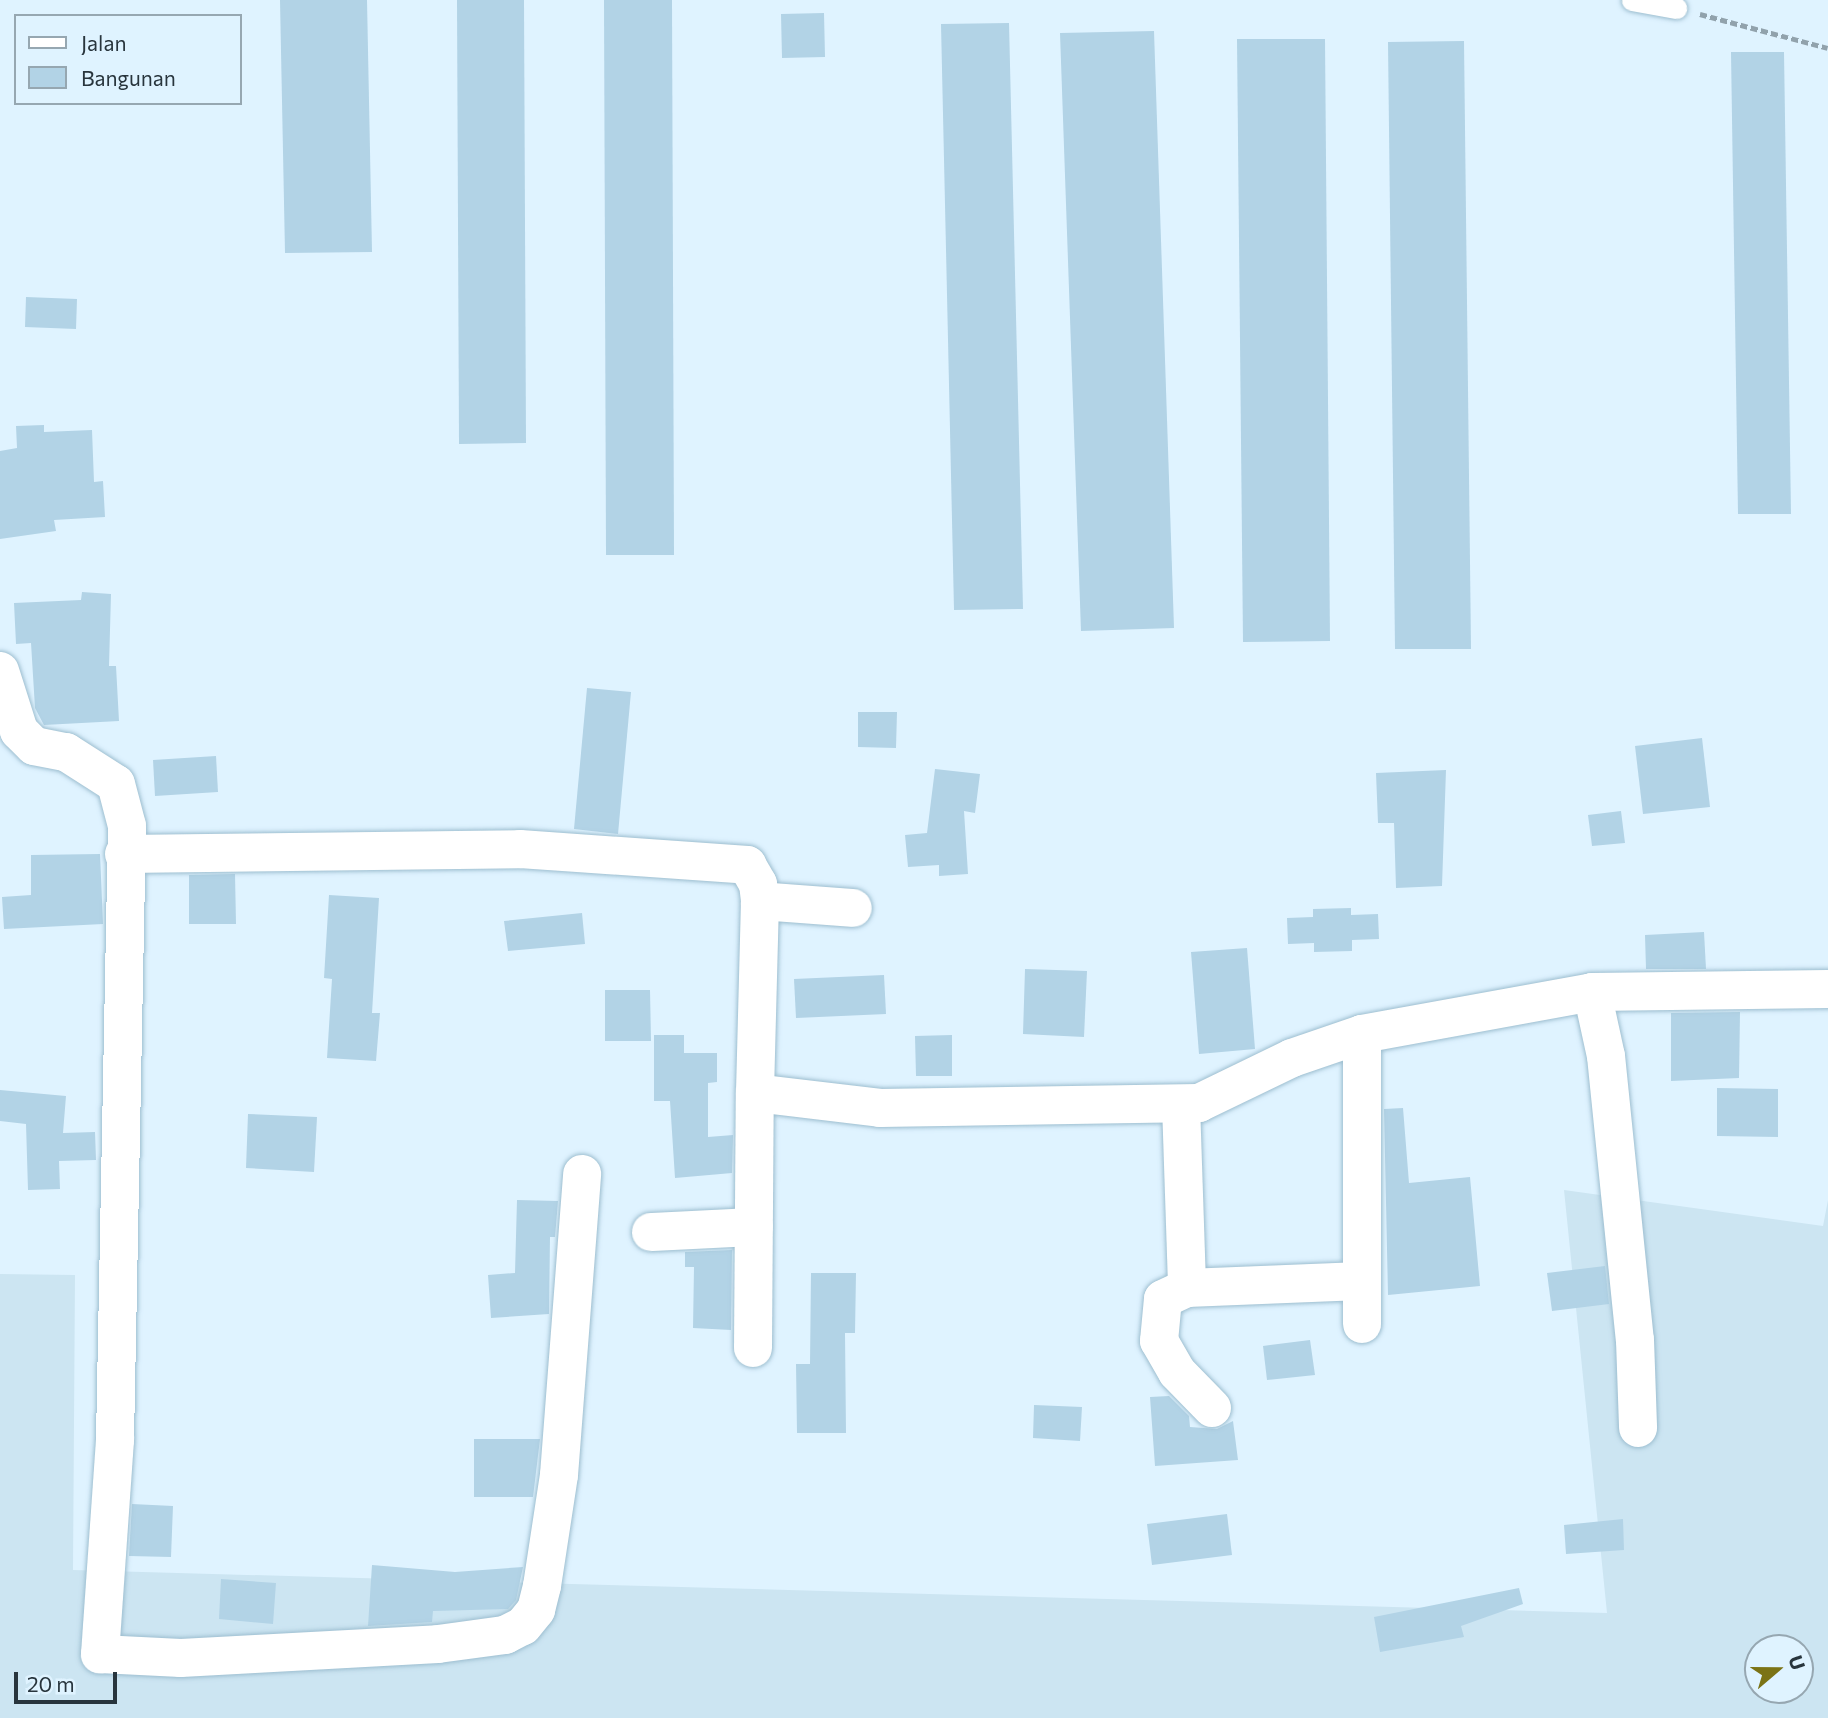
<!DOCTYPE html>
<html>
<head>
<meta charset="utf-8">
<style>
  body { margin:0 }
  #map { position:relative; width:1828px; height:1718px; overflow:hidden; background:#dff3ff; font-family:Commissioner,sans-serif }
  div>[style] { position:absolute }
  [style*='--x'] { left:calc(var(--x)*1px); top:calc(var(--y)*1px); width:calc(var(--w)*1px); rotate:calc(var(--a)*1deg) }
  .built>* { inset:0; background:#cce5f2 }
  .building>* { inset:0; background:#b2d3e6 }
  .path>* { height:4.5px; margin-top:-2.25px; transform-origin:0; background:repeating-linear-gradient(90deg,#91a2ac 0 7px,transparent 0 10.5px) }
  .roads { filter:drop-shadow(0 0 2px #9dbed0) drop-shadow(0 0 2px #9dbed0) }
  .lane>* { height:21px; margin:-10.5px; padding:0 10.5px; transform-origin:10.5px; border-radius:10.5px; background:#fff }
  .street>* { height:38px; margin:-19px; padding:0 19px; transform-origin:19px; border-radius:19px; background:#fff }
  span { translate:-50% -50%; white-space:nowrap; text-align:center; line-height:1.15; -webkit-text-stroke:5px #dff3ff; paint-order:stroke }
  .legend { position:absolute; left:14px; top:14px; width:228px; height:91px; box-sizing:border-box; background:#dff3ff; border:2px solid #96a7b1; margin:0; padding:9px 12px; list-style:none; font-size:21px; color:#28353d }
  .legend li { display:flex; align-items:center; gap:14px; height:35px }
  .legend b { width:35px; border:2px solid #96a7b1 }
  .north { position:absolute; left:1744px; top:1634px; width:70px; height:70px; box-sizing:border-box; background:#dff3ff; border:2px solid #96a7b1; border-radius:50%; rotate:70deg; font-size:19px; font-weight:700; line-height:28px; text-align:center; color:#28353d }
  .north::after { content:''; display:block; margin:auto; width:24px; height:32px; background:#7b7315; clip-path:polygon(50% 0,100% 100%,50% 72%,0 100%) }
  .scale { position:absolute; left:14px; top:1672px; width:103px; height:32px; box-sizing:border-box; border:4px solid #28353d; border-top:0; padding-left:9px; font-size:21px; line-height:24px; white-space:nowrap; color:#28353d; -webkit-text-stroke:5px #dff3ff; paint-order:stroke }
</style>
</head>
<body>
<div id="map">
  <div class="built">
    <div style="clip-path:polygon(evenodd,1564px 1190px,1823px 1226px,1828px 1200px,1828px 1718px,0 1718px,0 1274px,75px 1275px,73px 1570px,1607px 1613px,1564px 1190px,1758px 1648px,1800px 1648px,1800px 1690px,1758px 1690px,1758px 1648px)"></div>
  </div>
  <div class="building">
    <div style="clip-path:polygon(280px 0,367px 0,372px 252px,285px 253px)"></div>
    <div style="clip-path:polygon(457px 0,524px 0,526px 443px,459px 444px)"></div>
    <div style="clip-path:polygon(604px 0,672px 0,674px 555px,606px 555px)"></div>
    <div style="clip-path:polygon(824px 13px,825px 57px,782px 58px,781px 14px)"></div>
    <div style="clip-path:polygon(1009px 23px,1023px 609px,954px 610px,941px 24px)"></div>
    <div style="clip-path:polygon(1154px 31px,1174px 628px,1081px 631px,1060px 33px)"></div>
    <div style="clip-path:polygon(1237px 39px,1325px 39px,1330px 641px,1243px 642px)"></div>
    <div style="clip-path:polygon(1464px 41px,1471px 649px,1395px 649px,1388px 42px)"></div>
    <div style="clip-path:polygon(1731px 52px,1784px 52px,1791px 514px,1738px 514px)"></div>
    <div style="clip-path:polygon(26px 297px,77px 299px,76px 329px,25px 327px)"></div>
    <div style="clip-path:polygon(44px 425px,44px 432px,92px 430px,94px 482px,103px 481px,105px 517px,54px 520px,56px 531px,0 539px,0 451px,17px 448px,16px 426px)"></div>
    <div style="clip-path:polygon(82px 592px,111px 594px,109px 666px,116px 666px,119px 721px,44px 725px,35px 708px,31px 643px,16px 644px,14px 603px,81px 600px)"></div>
    <div style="clip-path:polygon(587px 688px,631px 692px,618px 834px,574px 829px)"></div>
    <div style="clip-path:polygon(858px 712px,897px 712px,896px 748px,858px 747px)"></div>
    <div style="clip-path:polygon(1702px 738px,1710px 807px,1643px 814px,1635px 746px)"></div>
    <div style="clip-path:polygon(216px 756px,218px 792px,155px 796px,153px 760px)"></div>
    <div style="clip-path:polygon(935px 769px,980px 774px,975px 813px,964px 811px,968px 874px,939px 876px,939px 865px,908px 867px,905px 835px,927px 833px)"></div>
    <div style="clip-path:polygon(1446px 770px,1442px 886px,1396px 888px,1394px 823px,1378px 823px,1376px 773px)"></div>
    <div style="clip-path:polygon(1621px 811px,1625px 843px,1592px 846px,1588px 815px)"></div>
    <div style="clip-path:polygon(100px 854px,103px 924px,4px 929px,2px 897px,31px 895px,31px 855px)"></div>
    <div style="clip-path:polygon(235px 874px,236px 924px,189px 924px,189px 875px)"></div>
    <div style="clip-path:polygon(329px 895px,379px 898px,372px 1013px,380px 1013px,376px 1061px,327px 1058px,332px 979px,324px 978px)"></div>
    <div style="clip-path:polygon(1351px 908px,1351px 915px,1378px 914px,1379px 939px,1352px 940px,1352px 951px,1314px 952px,1314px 943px,1288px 944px,1287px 918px,1313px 917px,1313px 909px)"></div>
    <div style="clip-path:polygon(582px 913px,585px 944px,508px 951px,504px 921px)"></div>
    <div style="clip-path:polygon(1704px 932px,1706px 969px,1646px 969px,1645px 935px)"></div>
    <div style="clip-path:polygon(1247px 948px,1255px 1049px,1199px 1054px,1191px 952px)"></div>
    <div style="clip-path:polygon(1025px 969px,1087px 971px,1084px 1037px,1023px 1034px)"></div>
    <div style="clip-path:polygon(884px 975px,886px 1014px,796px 1018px,794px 979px)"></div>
    <div style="clip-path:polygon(605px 990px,650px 990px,651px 1041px,605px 1041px)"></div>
    <div style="clip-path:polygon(1740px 1012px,1739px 1078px,1671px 1081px,1671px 1013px)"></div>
    <div style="clip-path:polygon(654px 1035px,684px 1035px,684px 1053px,717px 1053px,717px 1082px,708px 1083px,708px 1137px,733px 1135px,732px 1173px,675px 1178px,670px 1101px,654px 1101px)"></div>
    <div style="clip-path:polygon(952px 1035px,952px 1076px,916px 1076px,915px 1036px)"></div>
    <div style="clip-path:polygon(1717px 1088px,1778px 1089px,1778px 1137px,1717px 1136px)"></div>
    <div style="clip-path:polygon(0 1090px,66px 1096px,63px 1133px,95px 1132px,96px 1160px,59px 1161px,60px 1189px,28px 1190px,26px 1124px,0 1121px)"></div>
    <div style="clip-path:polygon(1403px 1108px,1409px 1183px,1470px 1177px,1480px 1286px,1388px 1295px,1384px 1109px)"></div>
    <div style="clip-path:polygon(248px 1114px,317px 1117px,314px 1172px,246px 1168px)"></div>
    <div style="clip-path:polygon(517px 1200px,558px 1201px,555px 1237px,550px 1237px,549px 1314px,491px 1318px,488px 1275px,515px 1273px)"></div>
    <div style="clip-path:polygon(732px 1250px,731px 1330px,693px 1328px,694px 1267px,685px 1267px,685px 1252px)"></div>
    <div style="clip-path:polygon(1605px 1266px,1609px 1304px,1552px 1311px,1547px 1273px)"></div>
    <div style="clip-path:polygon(811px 1273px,856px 1273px,855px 1333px,845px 1333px,846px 1433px,797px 1433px,796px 1364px,810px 1364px)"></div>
    <div style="clip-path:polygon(1310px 1340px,1315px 1375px,1267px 1380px,1263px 1346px)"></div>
    <div style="clip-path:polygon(1169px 1396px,1189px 1416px,1190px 1427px,1217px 1429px,1233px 1421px,1238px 1460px,1155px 1466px,1150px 1397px)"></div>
    <div style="clip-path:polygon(1034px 1405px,1082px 1407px,1080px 1441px,1033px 1438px)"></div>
    <div style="clip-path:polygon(474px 1439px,540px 1439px,533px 1497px,474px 1497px)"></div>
    <div style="clip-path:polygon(132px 1504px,173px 1506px,171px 1557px,129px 1556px)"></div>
    <div style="clip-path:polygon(1227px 1514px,1232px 1555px,1152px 1565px,1147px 1524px)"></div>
    <div style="clip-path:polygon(1623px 1519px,1624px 1550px,1566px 1554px,1564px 1525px)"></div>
    <div style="clip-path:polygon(372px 1565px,455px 1572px,523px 1567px,516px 1600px,508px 1609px,433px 1611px,432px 1622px,368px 1626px)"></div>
    <div style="clip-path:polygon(221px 1579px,276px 1583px,273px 1624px,219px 1619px)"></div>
    <div style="clip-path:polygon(1519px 1588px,1523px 1604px,1461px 1626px,1464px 1637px,1380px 1652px,1374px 1617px)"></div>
  </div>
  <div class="path">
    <div style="--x:1700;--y:14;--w:132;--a:14.9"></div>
  </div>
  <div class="roads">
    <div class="lane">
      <div style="--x:1632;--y:0;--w:45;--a:10.3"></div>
    </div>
    <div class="street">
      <div style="--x:0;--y:671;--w:63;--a:72.4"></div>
      <div style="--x:19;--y:731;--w:21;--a:45"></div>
      <div style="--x:34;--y:746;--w:33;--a:11"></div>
      <div style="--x:66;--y:752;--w:59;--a:32.6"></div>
      <div style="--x:116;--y:784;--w:43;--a:75.3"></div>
      <div style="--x:127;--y:826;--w:614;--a:91.12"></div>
      <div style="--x:115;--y:1440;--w:215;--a:94"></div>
      <div style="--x:100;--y:1654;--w:81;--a:2.8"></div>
      <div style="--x:181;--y:1658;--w:257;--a:-3.1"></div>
      <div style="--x:438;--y:1644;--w:68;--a:-7.7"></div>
      <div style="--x:505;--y:1635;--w:20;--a:-27"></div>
      <div style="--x:523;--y:1626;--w:21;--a:-51"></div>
      <div style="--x:536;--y:1610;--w:25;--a:-76"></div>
      <div style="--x:542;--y:1586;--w:112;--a:-81.3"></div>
      <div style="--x:559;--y:1475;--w:302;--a:-85.6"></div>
      <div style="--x:124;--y:854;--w:396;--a:-0.7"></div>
      <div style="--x:520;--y:849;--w:228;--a:4"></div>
      <div style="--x:747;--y:865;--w:22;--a:60"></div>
      <div style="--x:758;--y:884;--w:17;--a:83"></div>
      <div style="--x:760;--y:901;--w:192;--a:91.5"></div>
      <div style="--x:755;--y:1093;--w:126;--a:6.8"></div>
      <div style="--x:880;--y:1108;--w:319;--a:-0.9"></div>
      <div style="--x:1199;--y:1103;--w:103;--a:-25.8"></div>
      <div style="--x:1292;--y:1058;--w:74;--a:-18.9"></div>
      <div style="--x:1362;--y:1034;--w:234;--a:-10.3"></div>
      <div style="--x:1592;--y:992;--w:236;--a:-0.7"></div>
      <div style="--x:760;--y:901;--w:93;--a:4.3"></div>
      <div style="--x:1592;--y:992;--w:66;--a:77.7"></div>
      <div style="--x:1606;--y:1056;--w:285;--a:84.2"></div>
      <div style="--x:1635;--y:1340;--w:88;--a:88"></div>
      <div style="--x:1362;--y:1034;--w:290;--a:90"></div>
      <div style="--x:1181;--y:1104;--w:184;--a:88.1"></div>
      <div style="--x:651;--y:1232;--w:103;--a:-2.8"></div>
      <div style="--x:753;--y:1348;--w:255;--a:-89.6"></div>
      <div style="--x:1212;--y:1408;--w:50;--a:-134.2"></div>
      <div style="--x:1177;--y:1372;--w:36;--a:-120"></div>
      <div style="--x:1159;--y:1341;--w:42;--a:-84.6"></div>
      <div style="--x:1163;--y:1299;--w:26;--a:-25"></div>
      <div style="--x:1187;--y:1288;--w:174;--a:-2.3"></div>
    </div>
  </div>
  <ul class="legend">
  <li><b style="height:9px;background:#fff"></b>Jalan</li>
  <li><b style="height:19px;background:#b2d3e6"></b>Bangunan</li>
  </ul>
  <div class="north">U</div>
  <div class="scale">20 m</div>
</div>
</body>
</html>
